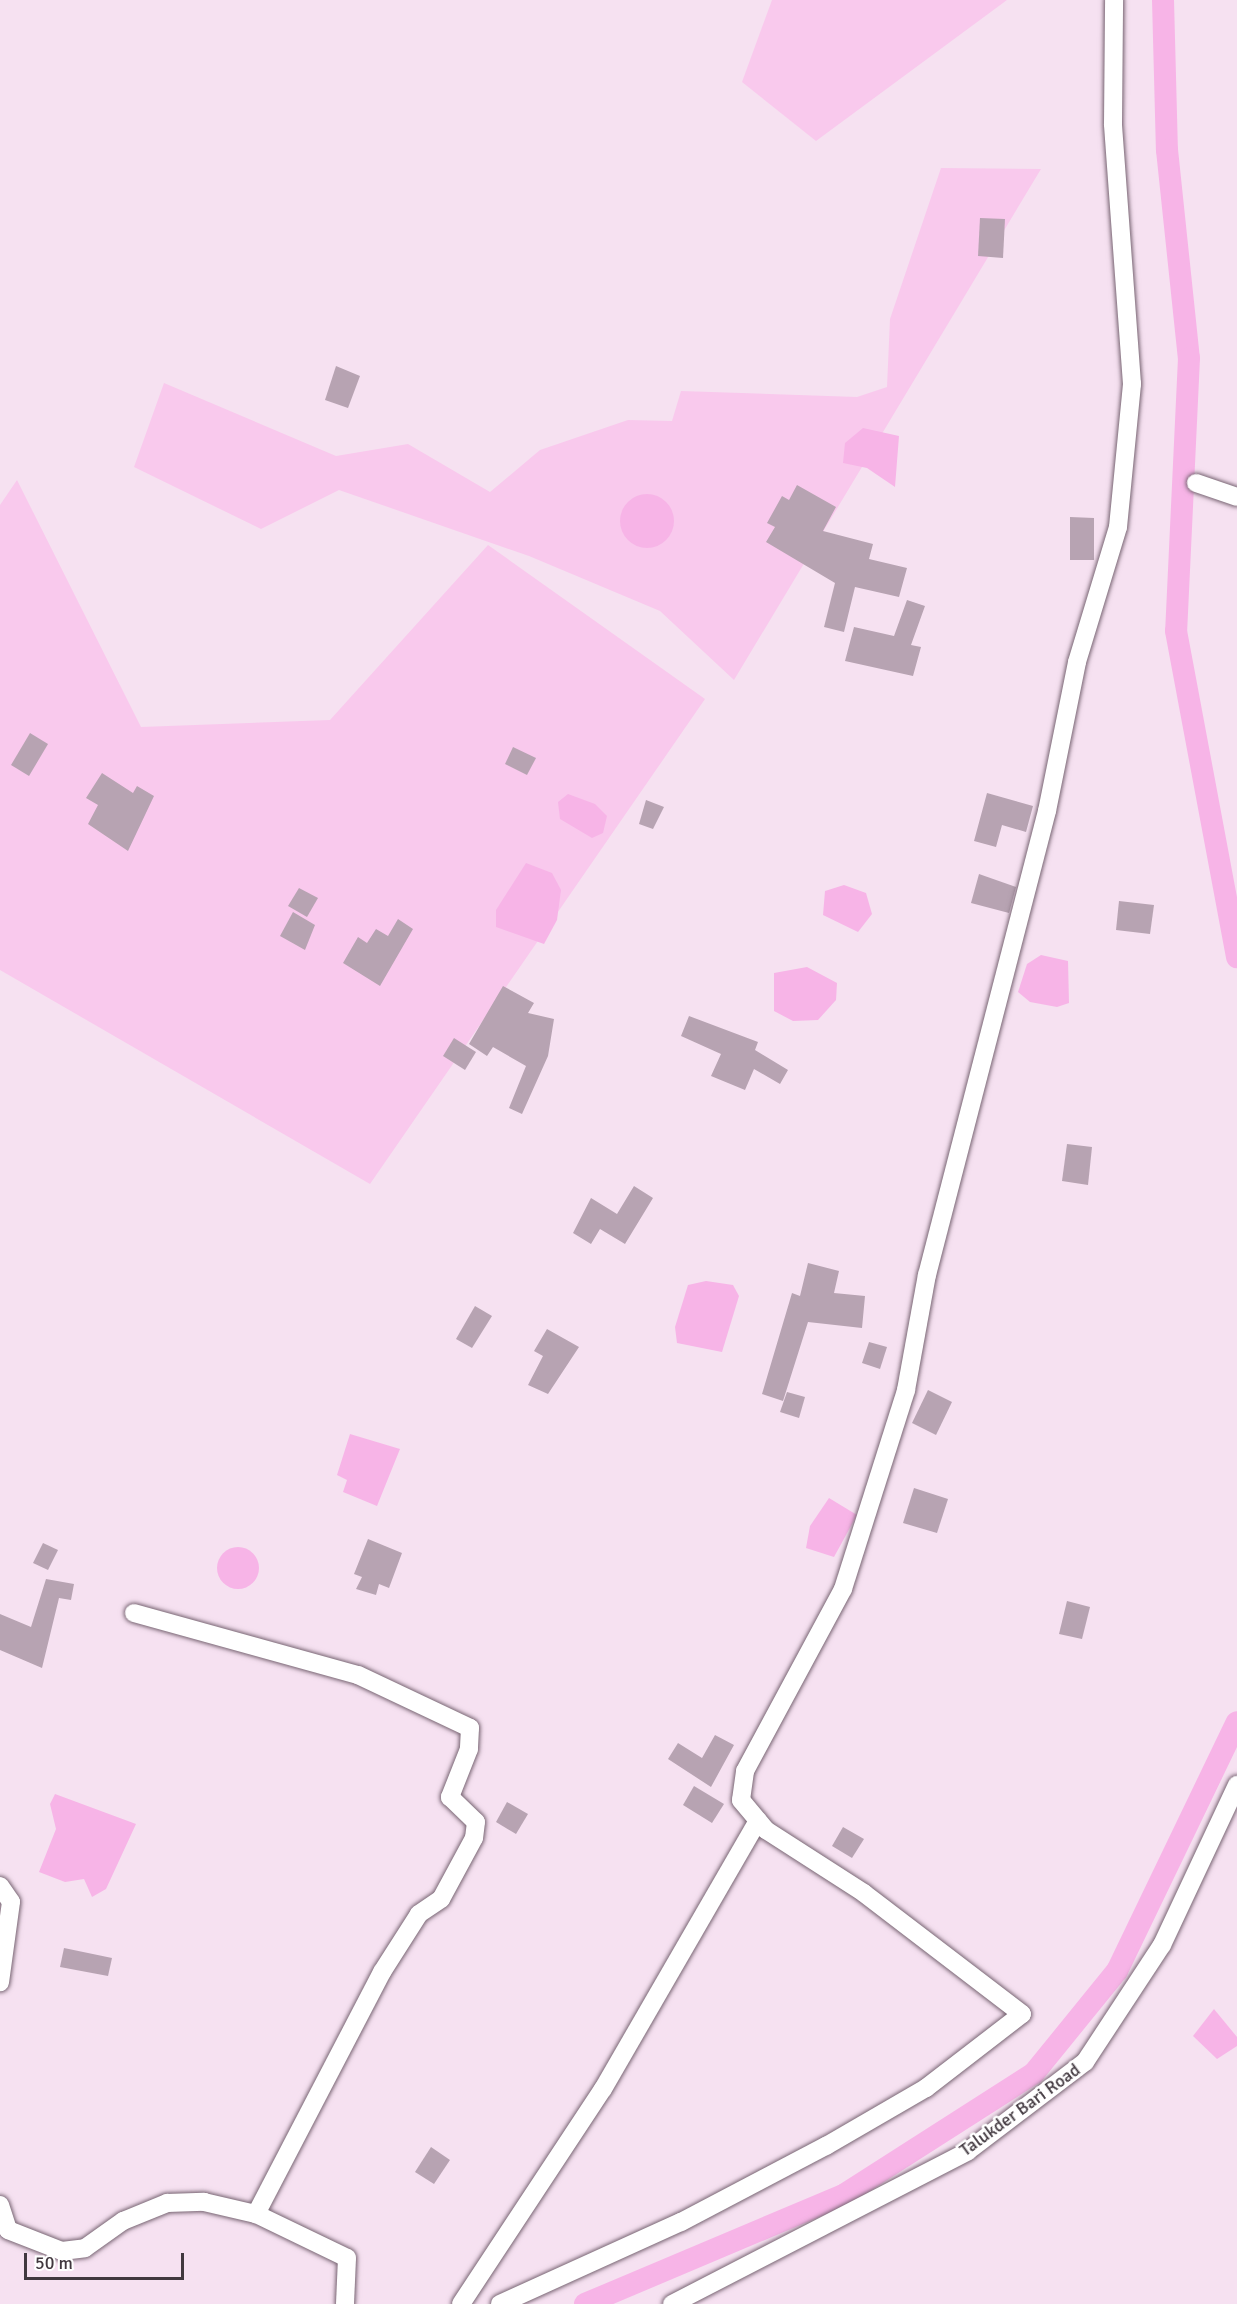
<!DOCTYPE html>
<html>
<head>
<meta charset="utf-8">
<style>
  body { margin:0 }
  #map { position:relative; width:1237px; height:2304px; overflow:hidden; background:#f6e1f1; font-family:Signika,sans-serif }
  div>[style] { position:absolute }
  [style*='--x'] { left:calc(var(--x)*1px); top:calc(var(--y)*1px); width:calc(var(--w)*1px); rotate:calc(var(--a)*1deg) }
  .green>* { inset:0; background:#f9c9ed }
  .water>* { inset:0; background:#f7b4e7 }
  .round { border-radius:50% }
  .canal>* { height:22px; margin:-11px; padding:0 11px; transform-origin:11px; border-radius:11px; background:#f7b4e7 }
  .building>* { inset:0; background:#b7a3b2 }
  .roads { filter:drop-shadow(0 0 2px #786573) drop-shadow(0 0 2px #786573) }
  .street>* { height:18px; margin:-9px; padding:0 9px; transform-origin:9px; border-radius:9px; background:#fff }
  span { translate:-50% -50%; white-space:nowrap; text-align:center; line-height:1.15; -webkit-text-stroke:5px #fff; paint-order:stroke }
  .street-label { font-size:18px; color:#41383f }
  .scale { position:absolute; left:24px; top:2253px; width:160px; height:27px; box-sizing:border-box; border:3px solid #41383f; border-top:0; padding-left:8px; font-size:18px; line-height:21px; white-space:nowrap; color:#41383f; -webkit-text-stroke:4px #fff; paint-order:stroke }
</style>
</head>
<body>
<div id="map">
  <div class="green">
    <div style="clip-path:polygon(772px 0,1007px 0,816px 141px,742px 82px)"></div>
    <div style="clip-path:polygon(941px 168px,1041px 169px,734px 680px,660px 611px,529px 556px,339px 490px,261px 529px,134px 467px,164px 383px,336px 456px,408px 444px,490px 492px,540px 450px,628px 420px,672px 421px,681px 391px,857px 397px,887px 387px,890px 319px)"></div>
    <div style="clip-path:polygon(17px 480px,141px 727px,330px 720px,488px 545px,705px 699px,370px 1184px,0 970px,0 505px)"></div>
  </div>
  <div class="water">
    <div style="clip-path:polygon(863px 428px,899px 436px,895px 487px,867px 468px,843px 463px,845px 443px)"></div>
    <div class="round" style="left:620px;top:494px;width:54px;height:54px"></div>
    <div style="clip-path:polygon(568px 794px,595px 804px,607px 816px,603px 833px,592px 838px,560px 819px,558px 802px)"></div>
    <div style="clip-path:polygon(526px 863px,552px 873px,561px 890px,557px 920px,544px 944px,496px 927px,496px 910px)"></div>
    <div style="clip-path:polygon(844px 885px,866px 893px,872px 914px,858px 932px,823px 915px,825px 891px)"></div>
    <div style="clip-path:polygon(1041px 955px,1068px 961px,1069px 1003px,1057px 1007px,1030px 1002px,1018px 992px,1027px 964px)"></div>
    <div style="clip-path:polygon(807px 967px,837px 983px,836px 1000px,818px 1020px,793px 1021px,774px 1011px,774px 973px)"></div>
    <div style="clip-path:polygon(706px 1281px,733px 1285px,739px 1296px,722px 1352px,677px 1343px,675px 1327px,688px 1285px)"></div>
    <div style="clip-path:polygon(350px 1434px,400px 1449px,377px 1506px,343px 1492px,347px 1480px,337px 1475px)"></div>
    <div style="clip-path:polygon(829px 1498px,857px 1515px,834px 1557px,806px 1548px,810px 1526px)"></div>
    <div class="round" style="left:217px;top:1547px;width:42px;height:42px"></div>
    <div style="clip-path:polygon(55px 1794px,136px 1824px,106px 1889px,92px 1897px,84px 1879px,65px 1882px,39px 1872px,56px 1829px,50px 1804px)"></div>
    <div style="clip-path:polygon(1214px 2009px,1237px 2037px,1237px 2046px,1217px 2059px,1193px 2036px)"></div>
  </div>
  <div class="canal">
    <div style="--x:1163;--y:0;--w:150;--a:88.5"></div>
    <div style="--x:1167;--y:150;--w:209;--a:84"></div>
    <div style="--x:1189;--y:358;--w:273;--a:92.7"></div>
    <div style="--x:1176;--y:631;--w:332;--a:79.4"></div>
    <div style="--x:585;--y:2304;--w:282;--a:-22.9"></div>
    <div style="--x:845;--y:2194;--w:224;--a:-32.6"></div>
    <div style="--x:1034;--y:2073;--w:132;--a:-50.9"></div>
    <div style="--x:1117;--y:1971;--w:276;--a:-64.3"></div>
  </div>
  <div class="building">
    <div style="clip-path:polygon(980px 218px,1005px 219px,1003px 258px,978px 256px)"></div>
    <div style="clip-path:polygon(336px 366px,360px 376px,348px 408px,325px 400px)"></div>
    <div style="clip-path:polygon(797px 485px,836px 507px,823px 531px,873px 544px,869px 559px,907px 568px,899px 597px,855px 587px,844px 632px,824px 627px,835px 583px,766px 542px,775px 527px,767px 523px,782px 496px,789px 500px)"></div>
    <div style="clip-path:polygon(1070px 517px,1094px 518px,1094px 560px,1070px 560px)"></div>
    <div style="clip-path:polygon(907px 600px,925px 606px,911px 645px,921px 647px,913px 676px,845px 661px,854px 627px,894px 636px)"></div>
    <div style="clip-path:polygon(30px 733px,48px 744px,29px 776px,11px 765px)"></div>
    <div style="clip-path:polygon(513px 747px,536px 758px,527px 775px,505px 764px)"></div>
    <div style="clip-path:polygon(102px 773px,133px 793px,137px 786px,154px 796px,128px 851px,88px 824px,98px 805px,86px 798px)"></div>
    <div style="clip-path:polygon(987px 793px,1033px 806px,1026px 832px,1002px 825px,996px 847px,974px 841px)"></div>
    <div style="clip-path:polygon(646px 800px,664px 807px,653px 829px,639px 824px)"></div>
    <div style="clip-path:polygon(979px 874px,1016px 887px,1009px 913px,971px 903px)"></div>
    <div style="clip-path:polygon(299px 888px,318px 898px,307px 917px,288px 906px)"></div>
    <div style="clip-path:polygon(1119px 901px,1154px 905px,1150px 934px,1116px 930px)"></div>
    <div style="clip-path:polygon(293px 912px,315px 925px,305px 950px,280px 936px)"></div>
    <div style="clip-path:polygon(398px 919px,413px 929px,380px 986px,343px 963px,358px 937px,367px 943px,376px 929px,388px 936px)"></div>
    <div style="clip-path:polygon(503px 986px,534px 1003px,528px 1013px,554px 1019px,548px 1056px,522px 1114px,509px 1108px,526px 1066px,493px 1047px,487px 1056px,469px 1044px)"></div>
    <div style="clip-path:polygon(689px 1016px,758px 1042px,755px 1050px,788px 1070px,780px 1084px,754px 1069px,745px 1090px,711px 1076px,721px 1054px,681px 1036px)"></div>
    <div style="clip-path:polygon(454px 1038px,476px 1052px,465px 1070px,443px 1056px)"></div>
    <div style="clip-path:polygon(1067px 1144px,1092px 1147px,1088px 1185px,1062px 1181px)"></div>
    <div style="clip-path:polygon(634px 1186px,653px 1198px,625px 1244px,600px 1229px,591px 1244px,573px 1233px,591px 1198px,617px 1214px)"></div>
    <div style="clip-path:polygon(808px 1263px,839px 1271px,834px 1293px,865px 1296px,862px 1328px,808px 1322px,783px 1401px,762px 1394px,792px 1293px,800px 1296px)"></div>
    <div style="clip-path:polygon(475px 1306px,492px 1316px,472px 1348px,456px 1339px)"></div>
    <div style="clip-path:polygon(547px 1329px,579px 1347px,548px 1394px,528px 1385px,543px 1356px,534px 1351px)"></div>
    <div style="clip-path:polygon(869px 1342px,887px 1347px,880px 1369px,862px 1363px)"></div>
    <div style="clip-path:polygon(928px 1390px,952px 1402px,936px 1435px,912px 1423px)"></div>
    <div style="clip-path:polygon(787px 1392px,805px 1397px,799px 1418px,780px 1412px)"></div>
    <div style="clip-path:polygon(914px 1488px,948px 1499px,937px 1533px,903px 1523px)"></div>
    <div style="clip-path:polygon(368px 1539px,402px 1553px,389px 1588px,379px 1584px,376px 1595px,356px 1589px,362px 1577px,354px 1574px)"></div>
    <div style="clip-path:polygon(43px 1543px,58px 1550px,48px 1570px,33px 1563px)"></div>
    <div style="clip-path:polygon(46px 1579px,74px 1584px,71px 1600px,59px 1598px,42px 1668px,0 1650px,0 1614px,31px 1627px)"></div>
    <div style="clip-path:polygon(1067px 1601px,1090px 1607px,1082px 1639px,1059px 1634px)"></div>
    <div style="clip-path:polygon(715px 1735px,734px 1745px,711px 1787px,668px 1759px,678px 1743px,702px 1758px)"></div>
    <div style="clip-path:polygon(694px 1786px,724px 1804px,712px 1823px,683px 1805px)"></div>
    <div style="clip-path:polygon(507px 1802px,528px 1814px,516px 1834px,496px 1822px)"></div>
    <div style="clip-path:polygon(843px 1827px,864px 1839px,852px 1858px,832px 1846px)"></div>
    <div style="clip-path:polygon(64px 1948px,112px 1958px,108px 1976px,60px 1967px)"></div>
    <div style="clip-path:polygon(431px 2147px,450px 2160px,434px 2184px,415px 2172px)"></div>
  </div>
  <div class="roads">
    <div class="street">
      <div style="--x:1196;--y:483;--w:43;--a:18.9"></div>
      <div style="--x:134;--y:1613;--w:232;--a:15.5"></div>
      <div style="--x:358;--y:1675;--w:124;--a:25.3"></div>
      <div style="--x:470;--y:1728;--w:21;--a:93"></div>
      <div style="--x:469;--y:1749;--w:52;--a:111.6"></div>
      <div style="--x:450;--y:1797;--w:36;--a:44"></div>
      <div style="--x:476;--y:1822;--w:16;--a:97"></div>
      <div style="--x:474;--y:1838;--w:69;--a:118.4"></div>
      <div style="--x:441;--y:1899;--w:27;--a:146"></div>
      <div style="--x:419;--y:1914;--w:69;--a:122.5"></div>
      <div style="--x:382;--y:1972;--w:273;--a:117.5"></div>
      <div style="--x:0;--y:1886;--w:19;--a:55"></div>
      <div style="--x:11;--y:1902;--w:81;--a:97.8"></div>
      <div style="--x:0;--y:2205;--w:26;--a:72"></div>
      <div style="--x:8;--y:2230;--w:58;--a:21.3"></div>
      <div style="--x:62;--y:2251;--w:23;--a:-7"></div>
      <div style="--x:85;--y:2248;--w:47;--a:-35.4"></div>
      <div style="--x:123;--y:2221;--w:48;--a:-22.2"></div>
      <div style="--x:167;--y:2203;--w:37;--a:-2"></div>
      <div style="--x:204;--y:2202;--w:53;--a:13"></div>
      <div style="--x:256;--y:2214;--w:101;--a:25.8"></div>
      <div style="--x:347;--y:2258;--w:46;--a:92.5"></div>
      <div style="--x:461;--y:2304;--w:258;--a:-56.6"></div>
      <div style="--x:603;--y:2089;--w:310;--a:-60"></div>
      <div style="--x:500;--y:2304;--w:199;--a:-24.4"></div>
      <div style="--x:681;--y:2222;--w:164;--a:-27.7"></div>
      <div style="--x:826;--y:2146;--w:116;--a:-30.1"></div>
      <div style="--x:926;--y:2088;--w:121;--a:-37.6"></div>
      <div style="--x:1022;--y:2014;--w:199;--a:-142.6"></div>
      <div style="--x:864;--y:1893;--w:117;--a:-147.3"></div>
      <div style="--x:766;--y:1830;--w:39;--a:-130"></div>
      <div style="--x:741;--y:1800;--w:29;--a:-82"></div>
      <div style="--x:745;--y:1771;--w:207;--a:-61.7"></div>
      <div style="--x:843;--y:1589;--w:209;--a:-72.4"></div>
      <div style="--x:906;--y:1390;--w:117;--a:-79.7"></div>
      <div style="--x:927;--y:1275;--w:479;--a:-75.5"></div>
      <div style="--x:1047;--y:811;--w:152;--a:-78.6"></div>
      <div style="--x:1077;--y:662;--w:141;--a:-73.1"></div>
      <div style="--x:1118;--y:527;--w:144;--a:-84.4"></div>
      <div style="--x:1132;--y:384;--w:261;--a:-94.2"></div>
      <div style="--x:1113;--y:124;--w:124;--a:-89.5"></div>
      <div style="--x:672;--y:2304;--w:333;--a:-27.3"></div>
      <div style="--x:968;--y:2151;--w:147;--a:-37.3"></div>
      <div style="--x:1085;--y:2062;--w:140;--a:-56.7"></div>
      <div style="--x:1162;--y:1945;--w:177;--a:-64.9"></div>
    </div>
  </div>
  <div class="street-label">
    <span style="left:1020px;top:2110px;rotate:-36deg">Talukder Bari Road</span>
  </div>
  <div class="scale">50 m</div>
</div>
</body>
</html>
